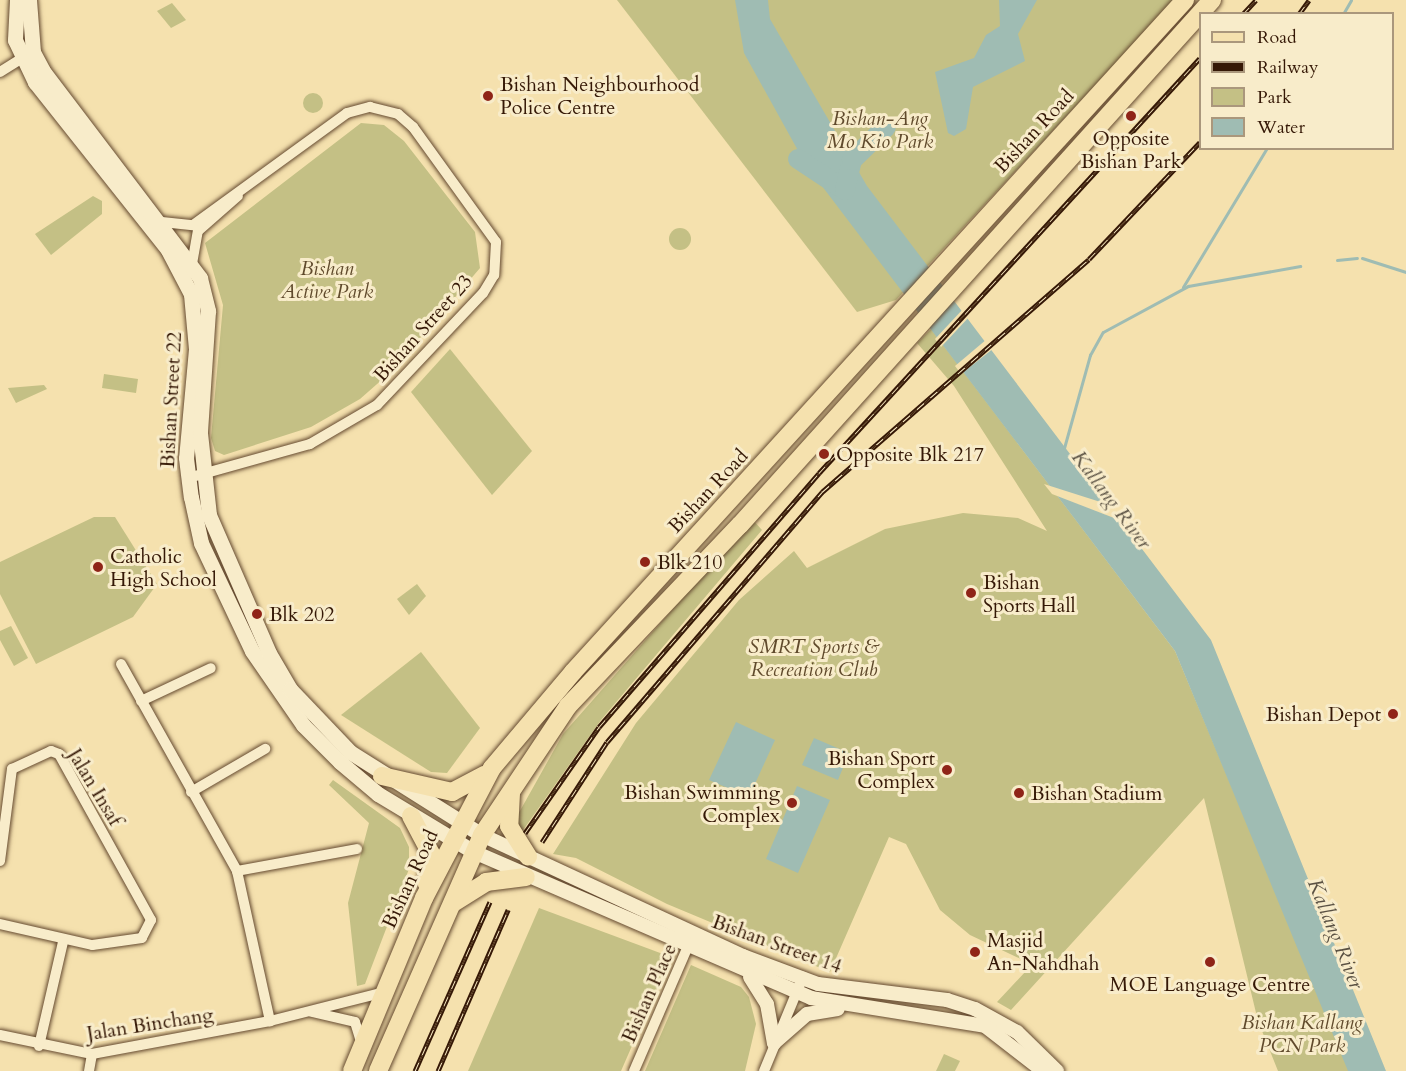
<!DOCTYPE html>
<html>
<head>
<meta charset="utf-8">
<style>
  body { margin:0 }
  #map { position:relative; width:1406px; height:1071px; overflow:hidden; background:#f5e1ae; font-family:Cardo,serif }
  div>[style] { position:absolute }
  [style*='--x'] { left:calc(var(--x)*1px); top:calc(var(--y)*1px); width:calc(var(--w)*1px); rotate:calc(var(--a)*1deg) }
  .green>* { inset:0; background:#c4c085 }
  .round { border-radius:50% }
  .water>* { inset:0; background:#9fbcb3 }
  .pier>* { inset:0; background:#f5e1ae }
  .stream>* { height:3px; margin:-1.5px; padding:0 1.5px; transform-origin:1.5px; border-radius:1.5px; background:#9fbcb3 }
  .river>* { height:20px; margin:-10px; padding:0 10px; transform-origin:10px; border-radius:10px; background:#9fbcb3 }
  .roads { filter:drop-shadow(0 0 2px #654a30) drop-shadow(0 0 2px #654a30) }
  .minor>* { height:10px; margin:-5px; padding:0 5px; transform-origin:5px; border-radius:5px; background:#f8ecca }
  .tertiary>* { height:14px; margin:-7px; padding:0 7px; transform-origin:7px; border-radius:7px; background:#f8ecca }
  .secondary>* { height:15px; margin:-7.5px; padding:0 7.5px; transform-origin:7.5px; border-radius:7.5px; background:#f8ecca }
  .primary>* { height:18px; margin:-9px; padding:0 9px; transform-origin:9px; border-radius:9px; background:#f5e1ae }
  .rail>* { height:5px; margin-top:-2.5px; transform-origin:0; background:repeating-linear-gradient(90deg,#f8ecca 0 9px,#351806 0 18px); box-sizing:border-box; border-block:2px solid #351806 }
  .dots>* { width:16px; height:16px; translate:-50% -50%; box-sizing:border-box; border:3px solid #f8ecca; border-radius:50% }
  span { translate:-50% -50%; white-space:nowrap; text-align:center; line-height:1.15; -webkit-text-stroke:6px #f8ecca; paint-order:stroke }
  .poi-label { font-size:20px; color:#351806 }
  .left { translate:0 -50%; text-align:left }
  .right { translate:-100% -50%; text-align:right }
  .park-label { font-size:20px; color:#604a2c; font-style:italic }
  .street-label { font-size:20px; color:#351806 }
  .water-label { font-size:21px; color:#5a5143; font-style:italic }
  .legend { position:absolute; left:1199px; top:12px; width:195px; height:138px; box-sizing:border-box; background:#f8ecca; border:2px solid #aa977c; margin:0; padding:8px 10px; list-style:none; font-size:18px; color:#351806 }
  .legend li { display:flex; align-items:center; gap:12px; height:30px }
  .legend b { width:30px; border:2px solid #aa977c }
</style>
</head>
<body>
<div id="map">
  <div class="green">
    <div style="clip-path:polygon(617px 0,1174px 0,896px 300px,857px 312px)"></div>
    <div style="clip-path:polygon(172px 3px,186px 20px,171px 28px,157px 11px)"></div>
    <div class="round" style="left:303px;top:93px;width:20px;height:20px"></div>
    <div style="clip-path:polygon(361px 123px,384px 125px,404px 141px,475px 232px,480px 268px,393px 370px,360px 399px,311px 427px,224px 455px,215px 451px,211px 438px,223px 305px,205px 243px)"></div>
    <div style="clip-path:polygon(93px 196px,102px 201px,102px 214px,51px 255px,35px 234px)"></div>
    <div class="round" style="left:669px;top:228px;width:22px;height:22px"></div>
    <div style="clip-path:polygon(931px 329px,1175px 651px,1283px 910px,1359px 1071px,1278px 1071px,1258px 1021px,1204px 798px,1011px 1010px,997px 1002px,1026px 971px,1023px 960px,970px 935px,940px 910px,906px 844px,889px 837px,830px 972px,667px 904px,576px 858px,553px 854px,636px 723px,739px 600px,794px 551px,807px 568px,885px 529px,963px 513px,1018px 518px,1047px 531px,954px 386px,917px 343px)"></div>
    <div style="clip-path:polygon(450px 349px,532px 451px,492px 495px,411px 392px)"></div>
    <div style="clip-path:polygon(104px 374px,138px 379px,136px 393px,102px 388px)"></div>
    <div style="clip-path:polygon(44px 385px,47px 389px,16px 403px,8px 388px)"></div>
    <div style="clip-path:polygon(94px 517px,115px 517px,157px 584px,133px 617px,36px 664px,0 594px,0 562px)"></div>
    <div style="clip-path:polygon(752px 519px,762px 530px,601px 720px,521px 833px,516px 818px,563px 734px)"></div>
    <div style="clip-path:polygon(417px 584px,426px 596px,409px 615px,397px 599px)"></div>
    <div style="clip-path:polygon(11px 626px,28px 658px,14px 666px,0 640px,0 631px)"></div>
    <div style="clip-path:polygon(421px 652px,480px 728px,447px 773px,431px 772px,341px 715px)"></div>
    <div style="clip-path:polygon(333px 780px,400px 828px,409px 847px,409px 869px,365px 984px,357px 986px,348px 903px,369px 823px,329px 785px)"></div>
    <div style="clip-path:polygon(539px 908px,671px 957px,621px 1071px,468px 1071px)"></div>
    <div style="clip-path:polygon(691px 965px,741px 987px,749px 997px,756px 1024px,745px 1071px,645px 1071px)"></div>
    <div style="clip-path:polygon(944px 1054px,960px 1061px,955px 1071px,936px 1071px)"></div>
  </div>
  <div class="water">
    <div style="clip-path:polygon(735px 0,768px 0,770px 19px,867px 186px,1211px 640px,1386px 1071px,1348px 1071px,1175px 651px,806px 165px,744px 53px)"></div>
    <div style="clip-path:polygon(999px 0,1037px 0,1018px 34px,1025px 61px,973px 87px,966px 129px,954px 136px,948px 133px,935px 72px,974px 58px,986px 35px,1000px 26px)"></div>
    <div style="clip-path:polygon(736px 722px,775px 740px,749px 797px,709px 780px)"></div>
    <div style="clip-path:polygon(814px 738px,849px 753px,838px 780px,802px 765px)"></div>
    <div style="clip-path:polygon(797px 786px,830px 800px,798px 873px,766px 859px)"></div>
  </div>
  <div class="pier">
    <div style="clip-path:polygon(964px 308px,970px 316px,941px 347px,935px 339px)"></div>
    <div style="clip-path:polygon(987px 339px,994px 348px,961px 374px,955px 366px)"></div>
    <div style="clip-path:polygon(1044px 484px,1113px 506px,1127px 523px,1052px 494px)"></div>
  </div>
  <div class="stream">
    <div style="--x:1343;--y:14;--w:16;--a:-60"></div>
    <div style="--x:1362;--y:258;--w:46;--a:17.7"></div>
    <div style="--x:1337;--y:260;--w:20;--a:-6"></div>
    <div style="--x:1183;--y:287;--w:162;--a:-58.9"></div>
    <div style="--x:1064;--y:448;--w:97;--a:-74.4"></div>
    <div style="--x:1090;--y:355;--w:26;--a:-61"></div>
    <div style="--x:1103;--y:332;--w:97;--a:-28.4"></div>
    <div style="--x:1188;--y:286;--w:114;--a:-10.1"></div>
  </div>
  <div class="river">
    <div style="--x:798;--y:159;--w:56;--a:33.4"></div>
    <div style="--x:845;--y:190;--w:31;--a:-77"></div>
    <div style="--x:852;--y:160;--w:47;--a:-44.1"></div>
  </div>
  <div class="roads">
    <div class="minor">
      <div style="--x:0;--y:72;--w:32;--a:-32"></div>
      <div style="--x:162;--y:222;--w:31;--a:6"></div>
      <div style="--x:193;--y:225;--w:190;--a:-36"></div>
      <div style="--x:347;--y:113;--w:24;--a:-15"></div>
      <div style="--x:370;--y:107;--w:29;--a:14"></div>
      <div style="--x:398;--y:114;--w:20;--a:41"></div>
      <div style="--x:413;--y:127;--w:142;--a:54.2"></div>
      <div style="--x:496;--y:242;--w:33;--a:93"></div>
      <div style="--x:494;--y:275;--w:21;--a:121"></div>
      <div style="--x:483;--y:293;--w:154;--a:133.4"></div>
      <div style="--x:377;--y:405;--w:78;--a:149.8"></div>
      <div style="--x:310;--y:444;--w:127;--a:164.4"></div>
      <div style="--x:192;--y:264;--w:34;--a:-80"></div>
      <div style="--x:198;--y:231;--w:53;--a:-41.2"></div>
      <div style="--x:121;--y:664;--w:237;--a:60.7"></div>
      <div style="--x:237;--y:871;--w:154;--a:77.6"></div>
      <div style="--x:141;--y:701;--w:77;--a:-25.2"></div>
      <div style="--x:191;--y:792;--w:86;--a:-30.2"></div>
      <div style="--x:0;--y:861;--w:93;--a:-82.6"></div>
      <div style="--x:12;--y:769;--w:43;--a:-24.8"></div>
      <div style="--x:51;--y:751;--w:9;--a:21"></div>
      <div style="--x:59;--y:754;--w:190;--a:61"></div>
      <div style="--x:151;--y:920;--w:20;--a:117"></div>
      <div style="--x:142;--y:938;--w:50;--a:172"></div>
      <div style="--x:92;--y:945;--w:94;--a:-167.1"></div>
      <div style="--x:237;--y:871;--w:122;--a:-10.4"></div>
      <div style="--x:312;--y:1012;--w:44;--a:13.1"></div>
      <div style="--x:355;--y:1022;--w:24;--a:73"></div>
      <div style="--x:0;--y:1035;--w:94;--a:11.7"></div>
      <div style="--x:92;--y:1054;--w:181;--a:-10.5"></div>
      <div style="--x:270;--y:1021;--w:119;--a:-14.2"></div>
      <div style="--x:39;--y:1046;--w:107;--a:-77"></div>
      <div style="--x:89;--y:1071;--w:17;--a:-80"></div>
      <div style="--x:634;--y:1071;--w:144;--a:-66.6"></div>
      <div style="--x:764;--y:1071;--w:102;--a:-67.5"></div>
    </div>
    <div class="tertiary">
      <div style="--x:482;--y:835;--w:288;--a:24.9"></div>
      <div style="--x:743;--y:956;--w:80;--a:20.5"></div>
      <div style="--x:818;--y:984;--w:130;--a:7.1"></div>
      <div style="--x:947;--y:1000;--w:29;--a:18"></div>
      <div style="--x:975;--y:1009;--w:48;--a:28.7"></div>
      <div style="--x:1017;--y:1032;--w:56;--a:44.3"></div>
      <div style="--x:474;--y:852;--w:367;--a:23.4"></div>
      <div style="--x:811;--y:998;--w:176;--a:9.1"></div>
      <div style="--x:985;--y:1026;--w:73;--a:37.8"></div>
      <div style="--x:750;--y:977;--w:32;--a:58"></div>
      <div style="--x:767;--y:1004;--w:40;--a:80"></div>
      <div style="--x:774;--y:1043;--w:44;--a:-41.3"></div>
      <div style="--x:807;--y:1014;--w:31;--a:-9"></div>
    </div>
    <div class="secondary">
      <div style="--x:17;--y:0;--w:40;--a:92.9"></div>
      <div style="--x:15;--y:40;--w:47;--a:64.5"></div>
      <div style="--x:35;--y:82;--w:214;--a:51.6"></div>
      <div style="--x:168;--y:250;--w:50;--a:62.4"></div>
      <div style="--x:191;--y:294;--w:55;--a:84.8"></div>
      <div style="--x:196;--y:349;--w:109;--a:95.2"></div>
      <div style="--x:186;--y:458;--w:39;--a:83"></div>
      <div style="--x:191;--y:497;--w:47;--a:77.7"></div>
      <div style="--x:201;--y:543;--w:119;--a:64.7"></div>
      <div style="--x:252;--y:651;--w:90;--a:55.4"></div>
      <div style="--x:303;--y:725;--w:52;--a:45"></div>
      <div style="--x:340;--y:762;--w:50;--a:40.1"></div>
      <div style="--x:378;--y:794;--w:112;--a:31.1"></div>
      <div style="--x:29;--y:0;--w:52;--a:85.6"></div>
      <div style="--x:33;--y:52;--w:21;--a:62"></div>
      <div style="--x:43;--y:71;--w:260;--a:52.8"></div>
      <div style="--x:200;--y:278;--w:34;--a:76"></div>
      <div style="--x:208;--y:311;--w:122;--a:93.8"></div>
      <div style="--x:200;--y:433;--w:82;--a:83.7"></div>
      <div style="--x:209;--y:515;--w:150;--a:66.5"></div>
      <div style="--x:269;--y:653;--w:42;--a:59.7"></div>
      <div style="--x:290;--y:689;--w:87;--a:46.4"></div>
      <div style="--x:350;--y:752;--w:156;--a:32.2"></div>
    </div>
    <div class="primary">
      <div style="--x:382;--y:776;--w:72;--a:12.9"></div>
      <div style="--x:452;--y:792;--w:36;--a:-28"></div>
      <div style="--x:511;--y:793;--w:33;--a:93"></div>
      <div style="--x:509;--y:826;--w:36;--a:58"></div>
      <div style="--x:411;--y:816;--w:43;--a:62.2"></div>
      <div style="--x:431;--y:854;--w:30;--a:98"></div>
      <div style="--x:453;--y:903;--w:39;--a:-32"></div>
      <div style="--x:486;--y:882;--w:40;--a:-7.1"></div>
      <div style="--x:352;--y:1071;--w:187;--a:-67.4"></div>
      <div style="--x:424;--y:898;--w:147;--a:-62.4"></div>
      <div style="--x:492;--y:768;--w:126;--a:-49.8"></div>
      <div style="--x:573;--y:672;--w:909;--a:-47.68"></div>
      <div style="--x:378;--y:1071;--w:258;--a:-66.2"></div>
      <div style="--x:482;--y:835;--w:155;--a:-56.3"></div>
      <div style="--x:568;--y:706;--w:250;--a:-46.5"></div>
      <div style="--x:740;--y:525;--w:706;--a:-48.04"></div>
    </div>
  </div>
  <div class="rail">
    <div style="--x:1243;--y:14;--w:19;--a:-47"></div>
    <div style="--x:1299;--y:14;--w:17;--a:-54"></div>
    <div style="--x:525;--y:833;--w:129;--a:-55.1"></div>
    <div style="--x:599;--y:727;--w:336;--a:-49.1"></div>
    <div style="--x:819;--y:473;--w:563;--a:-47.45"></div>
    <div style="--x:542;--y:842;--w:119;--a:-57"></div>
    <div style="--x:607;--y:742;--w:330;--a:-49.3"></div>
    <div style="--x:822;--y:492;--w:354;--a:-41.1"></div>
    <div style="--x:1089;--y:259;--w:161;--a:-46.5"></div>
    <div style="--x:415;--y:1071;--w:185;--a:-66.1"></div>
    <div style="--x:438;--y:1071;--w:176;--a:-66.5"></div>
  </div>
  <div class="dots">
    <div style="left:488px;top:96px;background:#8f2418"></div>
    <div style="left:1131px;top:116px;background:#8f2418"></div>
    <div style="left:824px;top:454px;background:#8f2418"></div>
    <div style="left:645px;top:562px;background:#8f2418"></div>
    <div style="left:98px;top:567px;background:#8f2418"></div>
    <div style="left:971px;top:593px;background:#8f2418"></div>
    <div style="left:257px;top:614px;background:#8f2418"></div>
    <div style="left:1393px;top:714px;background:#8f2418"></div>
    <div style="left:947px;top:770px;background:#8f2418"></div>
    <div style="left:1019px;top:793px;background:#8f2418"></div>
    <div style="left:792px;top:803px;background:#8f2418"></div>
    <div style="left:975px;top:952px;background:#8f2418"></div>
    <div style="left:1210px;top:962px;background:#8f2418"></div>
  </div>
  <div class="poi-label">
    <span class="left" style="left:500px;top:96px">Bishan Neighbourhood<br>Police Centre</span>
    <span style="left:1131px;top:150px">Opposite<br>Bishan Park</span>
    <span class="left" style="left:836px;top:454px">Opposite Blk 217</span>
    <span class="left" style="left:110px;top:568px">Catholic<br>High School</span>
    <span class="left" style="left:657px;top:562px">Blk 210</span>
    <span class="left" style="left:983px;top:594px">Bishan<br>Sports Hall</span>
    <span class="left" style="left:269px;top:614px">Blk 202</span>
    <span class="right" style="left:1381px;top:714px">Bishan Depot</span>
    <span class="right" style="left:935px;top:770px">Bishan Sport<br>Complex</span>
    <span class="right" style="left:780px;top:804px">Bishan Swimming<br>Complex</span>
    <span class="left" style="left:1031px;top:793px">Bishan Stadium</span>
    <span class="left" style="left:987px;top:952px">Masjid<br>An-Nahdhah</span>
    <span style="left:1210px;top:984px">MOE Language Centre</span>
  </div>
  <div class="park-label">
    <span style="left:880px;top:130px">Bishan-Ang<br>Mo Kio Park</span>
    <span style="left:327px;top:280px">Bishan<br>Active Park</span>
    <span style="left:814px;top:658px">SMRT Sports &amp;<br>Recreation Club</span>
    <span style="left:1302px;top:1034px">Bishan Kallang<br>PCN Park</span>
  </div>
  <div class="street-label">
    <span style="left:1034px;top:131px;rotate:-47deg">Bishan Road</span>
    <span style="left:423px;top:328px;rotate:-48deg">Bishan Street 23</span>
    <span style="left:171px;top:400px;rotate:-87deg">Bishan Street 22</span>
    <span style="left:708px;top:491px;rotate:-47deg">Bishan Road</span>
    <span style="left:95px;top:787px;rotate:59deg">Jalan Insaf</span>
    <span style="left:410px;top:879px;rotate:-65deg">Bishan Road</span>
    <span style="left:777px;top:944px;rotate:20deg">Bishan Street 14</span>
    <span style="left:649px;top:993px;rotate:-66deg">Bishan Place</span>
    <span style="left:150px;top:1024px;rotate:-9deg">Jalan Binchang</span>
  </div>
  <div class="water-label">
    <span style="left:1111px;top:500px;rotate:53deg">Kallang River</span>
    <span style="left:1335px;top:934px;rotate:68deg">Kallang River</span>
  </div>
  <ul class="legend">
  <li><b style="height:8px;background:#f5e1ae"></b>Road</li>
  <li><b style="height:8px;background:#351806"></b>Railway</li>
  <li><b style="height:16px;background:#c4c085"></b>Park</li>
  <li><b style="height:16px;background:#9fbcb3"></b>Water</li>
  </ul>
</div>
</body>
</html>
